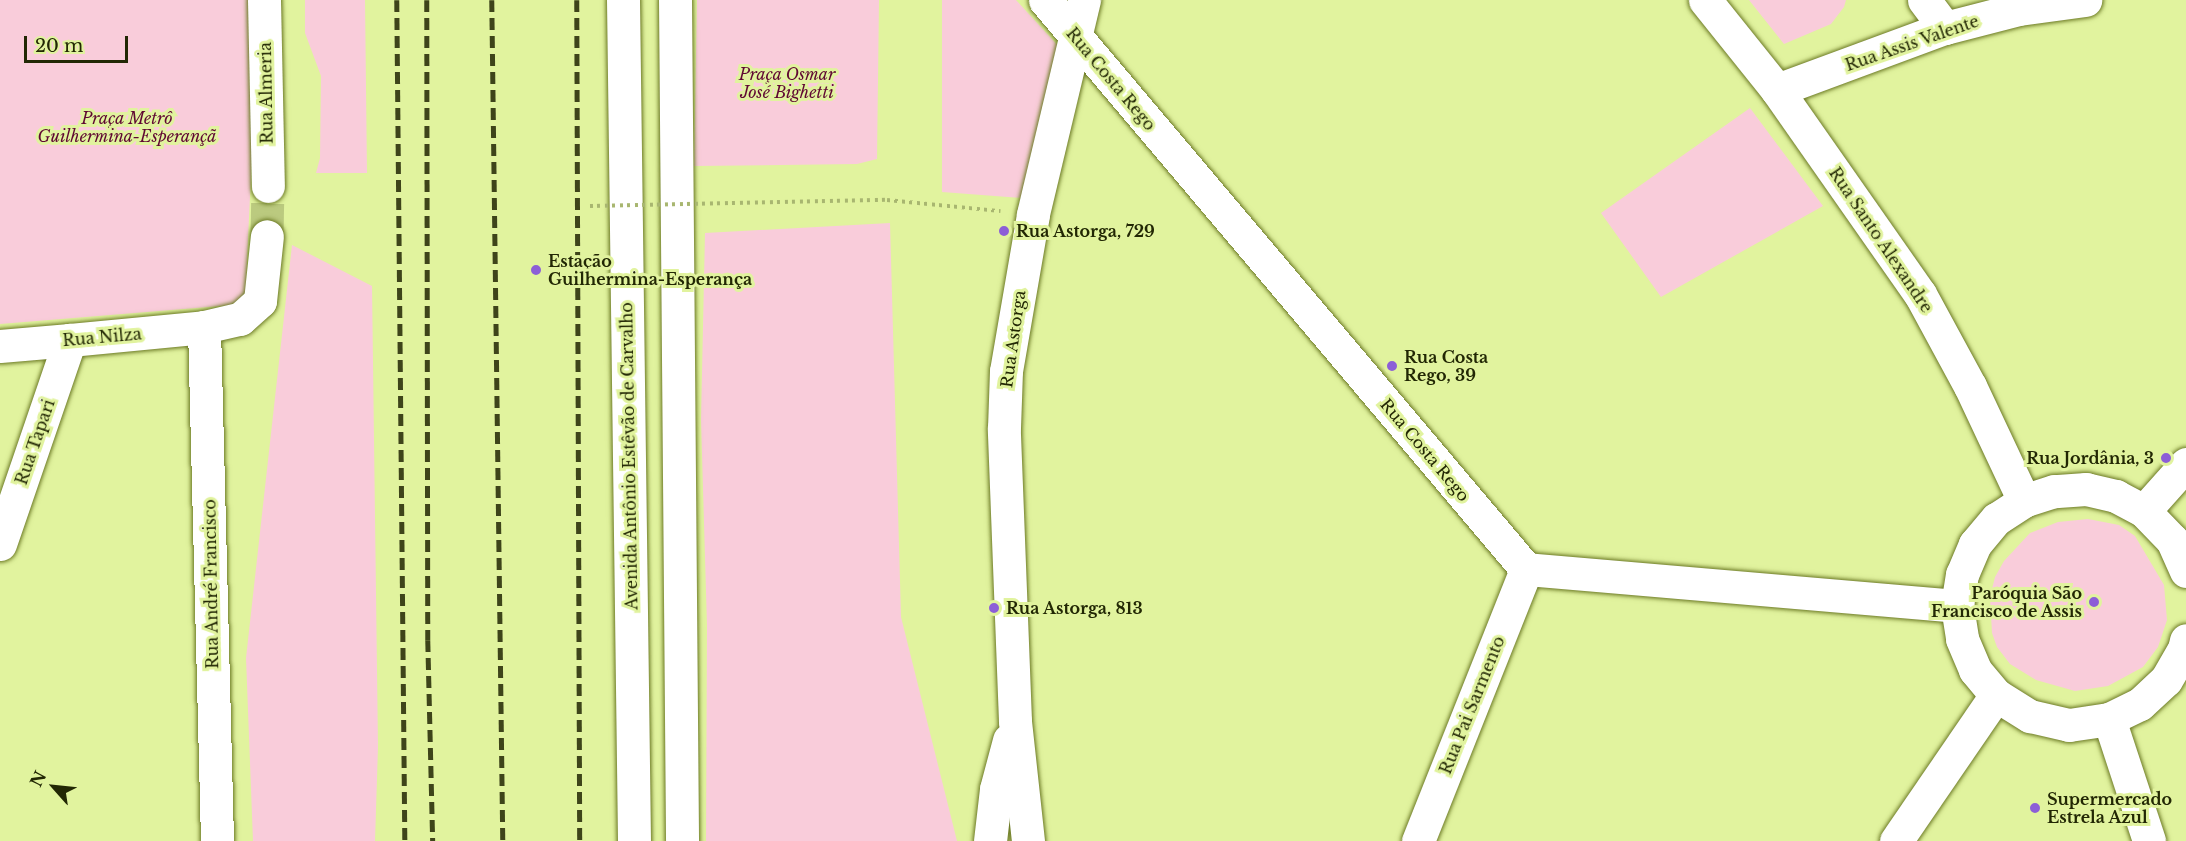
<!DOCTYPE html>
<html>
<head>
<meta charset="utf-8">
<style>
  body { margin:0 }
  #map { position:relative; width:2186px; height:841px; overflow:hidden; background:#e1f39e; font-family:"Libre Baskerville",serif }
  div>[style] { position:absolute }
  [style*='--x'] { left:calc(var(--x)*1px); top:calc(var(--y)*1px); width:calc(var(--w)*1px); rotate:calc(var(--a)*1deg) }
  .green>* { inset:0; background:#f9ccda }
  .secondary-tunnel>* { height:33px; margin-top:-16.5px; transform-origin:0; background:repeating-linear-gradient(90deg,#bbca7f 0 33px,transparent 0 49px) }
  .path>* { height:4px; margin-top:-2px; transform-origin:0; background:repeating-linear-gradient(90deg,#a8b670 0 3px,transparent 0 7.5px) }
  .roads { filter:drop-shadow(0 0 2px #6c7a25) drop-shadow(0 0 2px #6c7a25) }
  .street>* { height:33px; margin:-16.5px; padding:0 16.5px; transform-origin:16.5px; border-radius:16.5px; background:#fff }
  .secondary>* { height:33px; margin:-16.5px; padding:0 16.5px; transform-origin:16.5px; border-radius:16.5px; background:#fff }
  .highway>* { height:33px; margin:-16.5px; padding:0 16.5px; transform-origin:16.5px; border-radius:16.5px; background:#fff }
  .rail>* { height:4.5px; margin-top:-2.25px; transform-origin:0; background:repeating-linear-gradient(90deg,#3e441a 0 12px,transparent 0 18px) }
  .path-bridge>* { height:4px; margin-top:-2px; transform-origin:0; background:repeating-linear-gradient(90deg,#a8b670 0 3px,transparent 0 7.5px) }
  .dots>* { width:16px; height:16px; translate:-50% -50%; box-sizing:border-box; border:3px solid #e1f39e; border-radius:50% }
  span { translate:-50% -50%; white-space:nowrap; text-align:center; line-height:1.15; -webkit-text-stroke:6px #e1f39e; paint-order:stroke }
  .street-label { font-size:16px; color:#222704 }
  .park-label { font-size:16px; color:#5f0732; font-style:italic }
  .poi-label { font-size:16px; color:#222704; font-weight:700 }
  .left { translate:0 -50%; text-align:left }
  .right { translate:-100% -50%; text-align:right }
  .north { position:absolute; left:24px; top:757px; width:60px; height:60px; -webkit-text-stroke:4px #e1f39e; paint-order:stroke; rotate:297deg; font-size:16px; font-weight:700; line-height:24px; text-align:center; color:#222704 }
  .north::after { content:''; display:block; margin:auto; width:21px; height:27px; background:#222704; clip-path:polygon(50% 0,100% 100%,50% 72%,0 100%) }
  .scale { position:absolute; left:24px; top:36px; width:104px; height:27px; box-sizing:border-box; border:3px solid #222704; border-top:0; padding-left:8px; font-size:18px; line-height:21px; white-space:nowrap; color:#222704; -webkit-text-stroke:4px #e1f39e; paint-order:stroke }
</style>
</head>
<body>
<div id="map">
  <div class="green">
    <div style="clip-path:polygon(0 0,253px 0,255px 90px,245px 304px,0 324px)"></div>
    <div style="clip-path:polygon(305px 0,365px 0,367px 173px,316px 173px,320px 158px,321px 76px,305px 33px)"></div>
    <div style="clip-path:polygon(697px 0,879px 0,877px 159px,857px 164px,694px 166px)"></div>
    <div style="clip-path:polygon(942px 0,1016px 0,1061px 49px,1023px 198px,942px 192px)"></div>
    <div style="clip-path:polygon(1749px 0,1846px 0,1844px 7px,1831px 24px,1784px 44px)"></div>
    <div style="clip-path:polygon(1750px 108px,1823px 206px,1661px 297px,1601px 213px)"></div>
    <div style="clip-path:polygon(890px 223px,901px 617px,957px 841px,706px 841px,707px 626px,701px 420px,705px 233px)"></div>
    <div style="clip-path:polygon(292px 245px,372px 286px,378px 747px,375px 841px,253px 841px,246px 658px)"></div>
    <div style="clip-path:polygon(2088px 519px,2119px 525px,2135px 536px,2164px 585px,2167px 620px,2158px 647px,2143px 667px,2108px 686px,2075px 691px,2036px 680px,2010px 664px,1997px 647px,1992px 633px,1990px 597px,1995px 577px,2004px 561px,2030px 533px,2058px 522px)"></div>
  </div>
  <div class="secondary-tunnel">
    <div style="--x:267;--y:236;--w:50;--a:-88.9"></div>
  </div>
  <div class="path">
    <div style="--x:887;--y:200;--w:114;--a:5.6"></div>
  </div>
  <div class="roads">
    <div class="street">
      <div style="--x:1045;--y:0;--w:745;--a:49.79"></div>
      <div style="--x:1526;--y:569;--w:433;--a:4.9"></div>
      <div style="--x:1705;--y:0;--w:115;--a:51.3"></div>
      <div style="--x:1777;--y:90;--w:249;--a:55"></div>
      <div style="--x:1920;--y:294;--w:105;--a:61.5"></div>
      <div style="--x:1970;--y:386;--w:127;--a:64.8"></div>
      <div style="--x:1924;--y:0;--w:35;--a:53"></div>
      <div style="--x:1777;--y:90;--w:179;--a:-20.3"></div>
      <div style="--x:1945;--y:28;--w:76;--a:-14.4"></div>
      <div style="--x:2019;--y:9;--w:67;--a:-7.8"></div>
      <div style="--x:204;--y:327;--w:514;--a:88.55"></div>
      <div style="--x:0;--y:346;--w:70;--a:-4.9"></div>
      <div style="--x:2144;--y:511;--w:63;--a:-48.2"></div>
      <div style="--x:2186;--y:571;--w:34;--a:-114"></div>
      <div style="--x:2172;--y:540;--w:40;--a:-134"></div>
      <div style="--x:2144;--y:511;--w:32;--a:-152"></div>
      <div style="--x:2116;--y:496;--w:31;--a:-167"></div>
      <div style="--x:2086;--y:489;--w:32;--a:176"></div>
      <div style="--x:2054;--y:491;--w:32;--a:162"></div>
      <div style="--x:2024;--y:501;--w:33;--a:147"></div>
      <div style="--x:1996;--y:519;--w:33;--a:130"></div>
      <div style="--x:1975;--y:544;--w:33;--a:113"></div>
      <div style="--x:1962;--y:574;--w:32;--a:99"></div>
      <div style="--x:1957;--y:606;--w:33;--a:81"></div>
      <div style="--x:1962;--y:639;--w:34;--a:67"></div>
      <div style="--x:1975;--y:670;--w:33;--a:50"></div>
      <div style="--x:1996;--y:695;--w:40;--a:32"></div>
      <div style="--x:2030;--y:716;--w:40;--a:13"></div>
      <div style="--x:2069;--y:725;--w:40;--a:-8.5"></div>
      <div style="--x:2109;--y:719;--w:34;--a:-26"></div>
      <div style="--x:2140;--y:704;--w:35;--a:-43"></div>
      <div style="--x:2166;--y:680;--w:36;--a:-60"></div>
      <div style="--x:2184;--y:649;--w:9;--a:-77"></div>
      <div style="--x:2109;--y:719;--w:128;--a:71.8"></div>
      <div style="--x:990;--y:841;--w:52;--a:-83.4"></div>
      <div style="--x:996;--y:789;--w:51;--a:-75.1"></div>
      <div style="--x:1028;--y:841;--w:121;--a:-96.2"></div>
      <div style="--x:1015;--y:721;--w:293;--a:-92.2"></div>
      <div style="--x:1004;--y:428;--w:57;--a:-88"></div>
      <div style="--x:1006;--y:371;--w:159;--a:-80.2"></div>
      <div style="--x:1033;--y:214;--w:220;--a:-76.6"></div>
      <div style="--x:1418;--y:841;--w:293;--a:-68.3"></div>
      <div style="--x:1896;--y:841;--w:177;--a:-55.6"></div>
    </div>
    <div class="secondary">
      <div style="--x:264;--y:0;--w:186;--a:88.8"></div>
      <div style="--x:0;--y:544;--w:216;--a:-71.1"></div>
      <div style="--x:70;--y:340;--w:135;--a:-5.5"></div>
      <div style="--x:204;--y:327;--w:37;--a:-13"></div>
      <div style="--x:240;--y:319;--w:27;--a:-42"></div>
      <div style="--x:260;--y:301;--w:65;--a:-83.9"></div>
    </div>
    <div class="highway">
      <div style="--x:623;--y:0;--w:841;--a:89.25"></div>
      <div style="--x:675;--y:0;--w:841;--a:89.52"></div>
    </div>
  </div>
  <div class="rail">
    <div style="--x:397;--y:0;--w:841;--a:89.45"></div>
    <div style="--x:427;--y:0;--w:640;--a:89.91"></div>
    <div style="--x:428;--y:640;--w:201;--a:88.6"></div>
    <div style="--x:492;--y:0;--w:841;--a:89.25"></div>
    <div style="--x:577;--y:0;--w:841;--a:89.8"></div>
  </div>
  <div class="path-bridge">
    <div style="--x:590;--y:206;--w:297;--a:-1.2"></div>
  </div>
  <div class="dots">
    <div style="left:1004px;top:231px;background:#8c5ed7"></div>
    <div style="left:536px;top:270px;background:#8c5ed7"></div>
    <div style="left:1392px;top:366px;background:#8c5ed7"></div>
    <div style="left:2166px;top:458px;background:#8c5ed7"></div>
    <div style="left:2094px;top:602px;background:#8c5ed7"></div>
    <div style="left:994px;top:608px;background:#8c5ed7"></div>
    <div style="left:2035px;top:808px;background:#8c5ed7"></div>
  </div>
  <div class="street-label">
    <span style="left:1912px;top:43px;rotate:-19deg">Rua Assis Valente</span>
    <span style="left:1111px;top:79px;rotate:50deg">Rua Costa Rego</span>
    <span style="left:266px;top:93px;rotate:-91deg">Rua Almeria</span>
    <span style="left:1881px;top:240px;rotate:56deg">Rua Santo Alexandre</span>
    <span style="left:102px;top:337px;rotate:-5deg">Rua Nilza</span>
    <span style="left:1013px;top:339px;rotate:-82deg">Rua Astorga</span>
    <span style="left:35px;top:442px;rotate:-71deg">Rua Tapari</span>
    <span style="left:1425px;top:450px;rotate:50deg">Rua Costa Rego</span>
    <span style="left:629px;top:456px;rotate:-91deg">Avenida Antônio Estêvão de Carvalho</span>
    <span style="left:211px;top:584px;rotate:-91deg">Rua André Francisco</span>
    <span style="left:1472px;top:705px;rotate:-68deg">Rua Pai Sarmento</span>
  </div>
  <div class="park-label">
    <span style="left:787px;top:83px">Praça Osmar<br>José Bighetti</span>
    <span style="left:127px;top:127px">Praça Metrô<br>Guilhermina-Esperançã</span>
  </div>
  <div class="poi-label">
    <span class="left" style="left:1016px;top:231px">Rua Astorga, 729</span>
    <span class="left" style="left:548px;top:270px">Estação<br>Guilhermina-Esperança</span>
    <span class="left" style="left:1404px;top:366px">Rua Costa<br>Rego, 39</span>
    <span class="right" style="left:2154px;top:458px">Rua Jordânia, 3</span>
    <span class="right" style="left:2082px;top:602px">Paróquia São<br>Francisco de Assis</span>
    <span class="left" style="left:1006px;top:608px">Rua Astorga, 813</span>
    <span class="left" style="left:2047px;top:808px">Supermercado<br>Estrela Azul</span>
  </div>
  <div class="north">N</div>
  <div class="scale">20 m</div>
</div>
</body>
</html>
